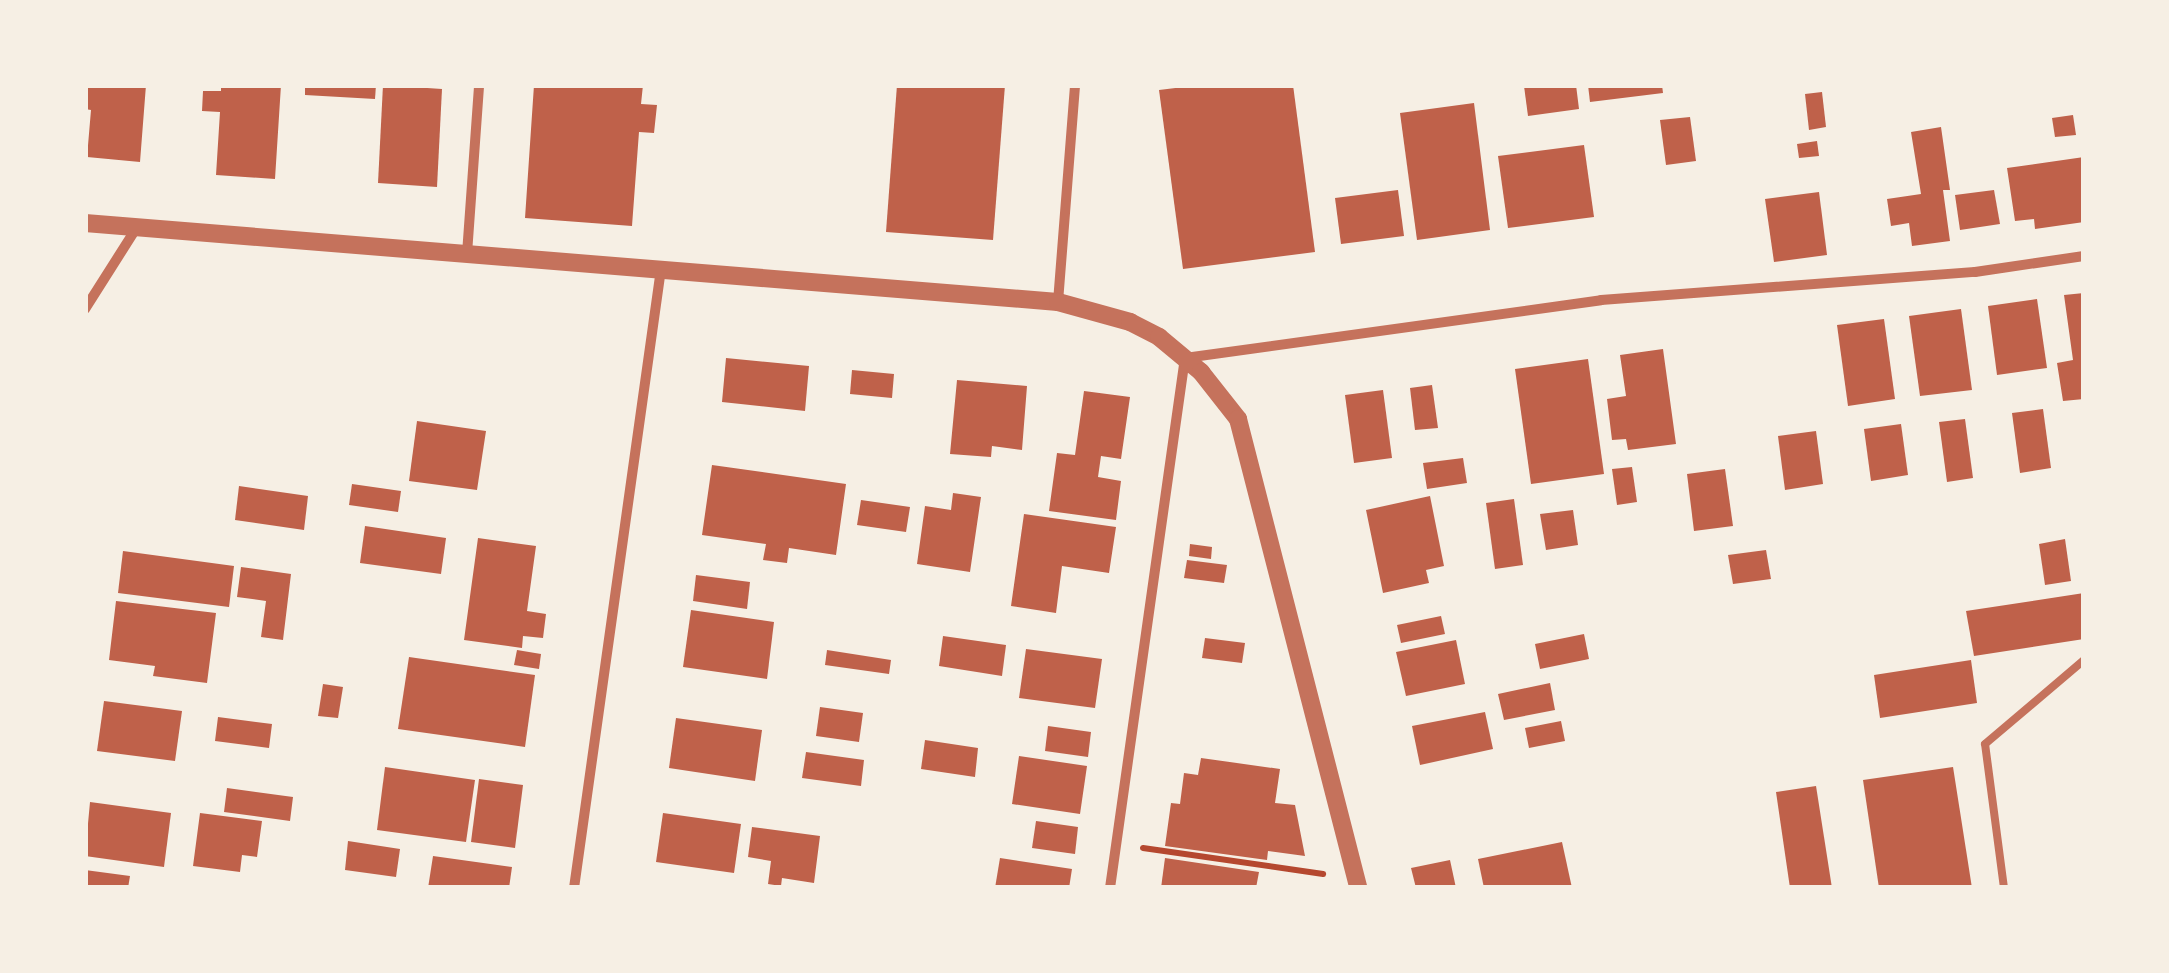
<!DOCTYPE html>
<html>
<head>
<meta charset="utf-8">
<style>
  body { margin:0 }
  #map { position:relative; width:2169px; height:973px; overflow:hidden; background:#f6efe4; font-family:"Alegreya Sans",sans-serif }
  div>[style] { position:absolute }
  [style*='--x'] { left:calc(var(--x)*1px); top:calc(var(--y)*1px); width:calc(var(--w)*1px); rotate:calc(var(--a)*1deg) }
  .building>* { inset:0; background:#bf614a }
  .path>* { height:6px; margin:-3px; padding:0 3px; transform-origin:3px; border-radius:3px; background:#b5482f }
  .service>* { height:8px; margin:-4px; padding:0 4px; transform-origin:4px; border-radius:4px; background:#c5725c }
  .minor>* { height:10px; margin:-5px; padding:0 5px; transform-origin:5px; border-radius:5px; background:#c5725c }
  .tertiary>* { height:18px; margin:-9px; padding:0 9px; transform-origin:9px; border-radius:9px; background:#c5725c }
  span { translate:-50% -50%; white-space:nowrap; text-align:center; line-height:1.15; -webkit-text-stroke:10px #f6efe4; paint-order:stroke }
  .frame { position:absolute; inset:0; border:88px solid #f6efe4; pointer-events:none }
</style>
</head>
<body>
<div id="map">
  <div class="building">
    <div style="clip-path:polygon(85px 85px,146px 85px,140px 162px,87px 157px,91px 110px,85px 109px)"></div>
    <div style="clip-path:polygon(221px 85px,281px 85px,275px 179px,216px 175px,220px 112px,202px 111px,203px 91px,221px 91px)"></div>
    <div style="clip-path:polygon(305px 85px,376px 85px,375px 99px,305px 95px)"></div>
    <div style="clip-path:polygon(383px 85px,442px 89px,437px 187px,378px 183px)"></div>
    <div style="clip-path:polygon(534px 85px,643px 85px,641px 104px,657px 105px,654px 133px,639px 132px,632px 226px,525px 218px)"></div>
    <div style="clip-path:polygon(897px 85px,1005px 85px,993px 240px,886px 232px)"></div>
    <div style="clip-path:polygon(1200px 85px,1293px 85px,1315px 252px,1183px 269px,1159px 90px)"></div>
    <div style="clip-path:polygon(1529px 85px,1576px 85px,1579px 109px,1528px 116px,1524px 86px)"></div>
    <div style="clip-path:polygon(1588px 85px,1662px 85px,1663px 93px,1590px 102px)"></div>
    <div style="clip-path:polygon(1822px 92px,1826px 127px,1809px 130px,1805px 94px)"></div>
    <div style="clip-path:polygon(1474px 103px,1490px 230px,1417px 240px,1400px 113px)"></div>
    <div style="clip-path:polygon(2073px 115px,2076px 135px,2055px 137px,2052px 118px)"></div>
    <div style="clip-path:polygon(1690px 117px,1696px 161px,1666px 165px,1660px 120px)"></div>
    <div style="clip-path:polygon(1941px 127px,1950px 190px,1943px 190px,1950px 241px,1912px 246px,1909px 223px,1891px 226px,1887px 199px,1921px 194px,1911px 132px)"></div>
    <div style="clip-path:polygon(1817px 141px,1819px 156px,1799px 158px,1797px 144px)"></div>
    <div style="clip-path:polygon(1584px 145px,1594px 217px,1508px 228px,1498px 156px)"></div>
    <div style="clip-path:polygon(2084px 157px,2084px 222px,2035px 229px,2034px 219px,2015px 221px,2007px 168px)"></div>
    <div style="clip-path:polygon(1398px 190px,1404px 236px,1341px 244px,1335px 198px)"></div>
    <div style="clip-path:polygon(1994px 190px,2000px 224px,1960px 230px,1955px 195px)"></div>
    <div style="clip-path:polygon(1819px 192px,1827px 255px,1774px 262px,1765px 199px)"></div>
    <div style="clip-path:polygon(2084px 293px,2084px 399px,2063px 401px,2057px 363px,2073px 360px,2064px 295px)"></div>
    <div style="clip-path:polygon(2037px 299px,2047px 368px,1997px 375px,1988px 306px)"></div>
    <div style="clip-path:polygon(1961px 309px,1972px 390px,1920px 396px,1909px 316px)"></div>
    <div style="clip-path:polygon(1884px 319px,1895px 399px,1848px 406px,1837px 325px)"></div>
    <div style="clip-path:polygon(1663px 349px,1676px 444px,1628px 450px,1626px 439px,1612px 440px,1607px 399px,1626px 396px,1620px 355px)"></div>
    <div style="clip-path:polygon(726px 358px,809px 366px,805px 411px,722px 402px)"></div>
    <div style="clip-path:polygon(1588px 359px,1604px 474px,1531px 484px,1515px 369px)"></div>
    <div style="clip-path:polygon(852px 370px,894px 374px,892px 398px,850px 394px)"></div>
    <div style="clip-path:polygon(957px 380px,1027px 386px,1022px 450px,992px 446px,991px 457px,950px 454px)"></div>
    <div style="clip-path:polygon(1432px 385px,1438px 428px,1415px 430px,1410px 388px)"></div>
    <div style="clip-path:polygon(1383px 390px,1392px 458px,1354px 463px,1345px 395px)"></div>
    <div style="clip-path:polygon(1084px 391px,1130px 397px,1121px 459px,1101px 456px,1098px 477px,1121px 481px,1116px 520px,1049px 511px,1057px 453px,1075px 455px)"></div>
    <div style="clip-path:polygon(2043px 409px,2051px 468px,2020px 473px,2012px 413px)"></div>
    <div style="clip-path:polygon(1965px 419px,1973px 478px,1947px 482px,1939px 422px)"></div>
    <div style="clip-path:polygon(417px 421px,486px 431px,477px 490px,409px 481px)"></div>
    <div style="clip-path:polygon(1901px 424px,1908px 475px,1871px 481px,1864px 429px)"></div>
    <div style="clip-path:polygon(1816px 431px,1823px 484px,1785px 490px,1778px 436px)"></div>
    <div style="clip-path:polygon(1463px 458px,1467px 483px,1427px 489px,1423px 463px)"></div>
    <div style="clip-path:polygon(712px 465px,846px 484px,836px 555px,789px 548px,787px 563px,763px 560px,766px 544px,702px 535px)"></div>
    <div style="clip-path:polygon(1632px 467px,1637px 502px,1617px 505px,1612px 469px)"></div>
    <div style="clip-path:polygon(1725px 469px,1733px 526px,1694px 531px,1687px 474px)"></div>
    <div style="clip-path:polygon(352px 484px,401px 491px,398px 512px,349px 505px)"></div>
    <div style="clip-path:polygon(239px 486px,308px 496px,304px 530px,235px 520px)"></div>
    <div style="clip-path:polygon(953px 493px,981px 497px,970px 572px,917px 564px,925px 506px,951px 510px)"></div>
    <div style="clip-path:polygon(1430px 496px,1444px 566px,1426px 570px,1429px 583px,1383px 593px,1366px 510px)"></div>
    <div style="clip-path:polygon(1514px 499px,1523px 565px,1495px 569px,1486px 503px)"></div>
    <div style="clip-path:polygon(861px 500px,910px 507px,906px 532px,857px 525px)"></div>
    <div style="clip-path:polygon(1573px 510px,1578px 545px,1546px 550px,1540px 514px)"></div>
    <div style="clip-path:polygon(1024px 514px,1116px 527px,1109px 573px,1062px 566px,1056px 613px,1011px 606px)"></div>
    <div style="clip-path:polygon(365px 526px,446px 538px,441px 574px,360px 563px)"></div>
    <div style="clip-path:polygon(478px 538px,536px 546px,527px 611px,546px 614px,543px 638px,523px 636px,522px 648px,464px 640px)"></div>
    <div style="clip-path:polygon(2065px 539px,2071px 581px,2045px 585px,2039px 544px)"></div>
    <div style="clip-path:polygon(1190px 544px,1212px 547px,1211px 559px,1189px 556px)"></div>
    <div style="clip-path:polygon(1766px 550px,1771px 579px,1733px 584px,1728px 555px)"></div>
    <div style="clip-path:polygon(123px 551px,234px 566px,229px 607px,118px 593px)"></div>
    <div style="clip-path:polygon(1187px 560px,1227px 565px,1224px 583px,1184px 578px)"></div>
    <div style="clip-path:polygon(241px 567px,291px 574px,283px 640px,261px 637px,266px 601px,237px 597px)"></div>
    <div style="clip-path:polygon(696px 575px,750px 582px,747px 609px,693px 601px)"></div>
    <div style="clip-path:polygon(2084px 593px,2084px 639px,1974px 656px,1966px 611px)"></div>
    <div style="clip-path:polygon(116px 601px,216px 613px,207px 683px,153px 676px,155px 666px,109px 660px)"></div>
    <div style="clip-path:polygon(691px 610px,774px 622px,767px 679px,683px 667px)"></div>
    <div style="clip-path:polygon(1441px 616px,1445px 634px,1401px 643px,1397px 625px)"></div>
    <div style="clip-path:polygon(1584px 634px,1589px 659px,1540px 669px,1535px 644px)"></div>
    <div style="clip-path:polygon(943px 636px,1006px 645px,1002px 676px,939px 666px)"></div>
    <div style="clip-path:polygon(1205px 638px,1245px 643px,1242px 663px,1202px 658px)"></div>
    <div style="clip-path:polygon(1456px 640px,1465px 684px,1406px 696px,1396px 652px)"></div>
    <div style="clip-path:polygon(1026px 649px,1102px 659px,1095px 708px,1019px 698px)"></div>
    <div style="clip-path:polygon(517px 650px,541px 654px,539px 669px,514px 665px)"></div>
    <div style="clip-path:polygon(827px 650px,891px 660px,889px 674px,825px 665px)"></div>
    <div style="clip-path:polygon(409px 657px,535px 675px,525px 747px,398px 729px)"></div>
    <div style="clip-path:polygon(1971px 660px,1977px 703px,1880px 718px,1874px 675px)"></div>
    <div style="clip-path:polygon(1550px 683px,1555px 710px,1504px 720px,1498px 694px)"></div>
    <div style="clip-path:polygon(323px 684px,343px 687px,338px 718px,318px 716px)"></div>
    <div style="clip-path:polygon(104px 701px,182px 711px,175px 761px,97px 751px)"></div>
    <div style="clip-path:polygon(820px 707px,863px 713px,859px 742px,816px 736px)"></div>
    <div style="clip-path:polygon(1485px 712px,1493px 749px,1420px 765px,1412px 726px)"></div>
    <div style="clip-path:polygon(218px 717px,272px 724px,269px 748px,215px 741px)"></div>
    <div style="clip-path:polygon(676px 718px,762px 730px,755px 781px,669px 768px)"></div>
    <div style="clip-path:polygon(1561px 721px,1565px 741px,1529px 748px,1525px 728px)"></div>
    <div style="clip-path:polygon(1048px 726px,1091px 732px,1088px 757px,1045px 751px)"></div>
    <div style="clip-path:polygon(925px 740px,978px 748px,975px 777px,921px 769px)"></div>
    <div style="clip-path:polygon(806px 752px,864px 760px,861px 786px,802px 778px)"></div>
    <div style="clip-path:polygon(1019px 756px,1087px 766px,1080px 814px,1012px 804px)"></div>
    <div style="clip-path:polygon(1201px 758px,1280px 769px,1275px 803px,1295px 805px,1305px 856px,1268px 851px,1267px 860px,1165px 846px,1171px 803px,1180px 804px,1184px 773px,1198px 775px)"></div>
    <div style="clip-path:polygon(385px 767px,475px 780px,466px 842px,377px 830px)"></div>
    <div style="clip-path:polygon(1953px 767px,1972px 888px,1879px 888px,1863px 780px)"></div>
    <div style="clip-path:polygon(479px 779px,523px 785px,515px 848px,471px 842px)"></div>
    <div style="clip-path:polygon(1816px 786px,1832px 888px,1790px 888px,1776px 792px)"></div>
    <div style="clip-path:polygon(227px 788px,293px 797px,290px 821px,224px 812px)"></div>
    <div style="clip-path:polygon(90px 802px,171px 813px,164px 867px,85px 856px)"></div>
    <div style="clip-path:polygon(200px 813px,262px 821px,257px 857px,242px 855px,240px 872px,193px 866px)"></div>
    <div style="clip-path:polygon(663px 813px,741px 824px,734px 873px,656px 862px)"></div>
    <div style="clip-path:polygon(1036px 821px,1078px 827px,1075px 854px,1032px 848px)"></div>
    <div style="clip-path:polygon(752px 827px,820px 836px,814px 883px,782px 878px,781px 886px,768px 884px,771px 861px,748px 857px)"></div>
    <div style="clip-path:polygon(348px 841px,400px 849px,396px 877px,345px 870px)"></div>
    <div style="clip-path:polygon(1562px 842px,1572px 888px,1484px 888px,1478px 859px)"></div>
    <div style="clip-path:polygon(433px 856px,512px 867px,509px 888px,428px 888px)"></div>
    <div style="clip-path:polygon(1000px 858px,1072px 869px,1069px 888px,995px 888px)"></div>
    <div style="clip-path:polygon(1165px 858px,1259px 872px,1256px 888px,1161px 888px)"></div>
    <div style="clip-path:polygon(1450px 860px,1456px 888px,1416px 888px,1411px 868px)"></div>
    <div style="clip-path:polygon(85px 870px,130px 876px,128px 888px,85px 888px)"></div>
  </div>
  <div class="path">
    <div style="--x:1143;--y:848;--w:182;--a:8.2"></div>
  </div>
  <div class="service">
    <div style="--x:2004;--y:888;--w:145;--a:-97.5"></div>
    <div style="--x:1985;--y:744;--w:130;--a:-40.3"></div>
  </div>
  <div class="minor">
    <div style="--x:467;--y:254;--w:169;--a:-85.9"></div>
    <div style="--x:1058;--y:302;--w:218;--a:-85.5"></div>
    <div style="--x:85;--y:309;--w:97;--a:-57.6"></div>
    <div style="--x:574;--y:888;--w:625;--a:-82"></div>
    <div style="--x:1110;--y:888;--w:535;--a:-81.95"></div>
    <div style="--x:1185;--y:358;--w:420;--a:-7.9"></div>
    <div style="--x:1601;--y:300;--w:375;--a:-4.3"></div>
    <div style="--x:1975;--y:272;--w:110;--a:-8.4"></div>
  </div>
  <div class="tertiary">
    <div style="--x:85;--y:223;--w:976;--a:4.64"></div>
    <div style="--x:1058;--y:302;--w:75;--a:15.5"></div>
    <div style="--x:1130;--y:322;--w:33;--a:27"></div>
    <div style="--x:1159;--y:337;--w:55;--a:39.8"></div>
    <div style="--x:1201;--y:372;--w:60;--a:51.8"></div>
    <div style="--x:1238;--y:419;--w:484;--a:75.6"></div>
  </div>
  <div class="frame"></div>
</div>
</body>
</html>
